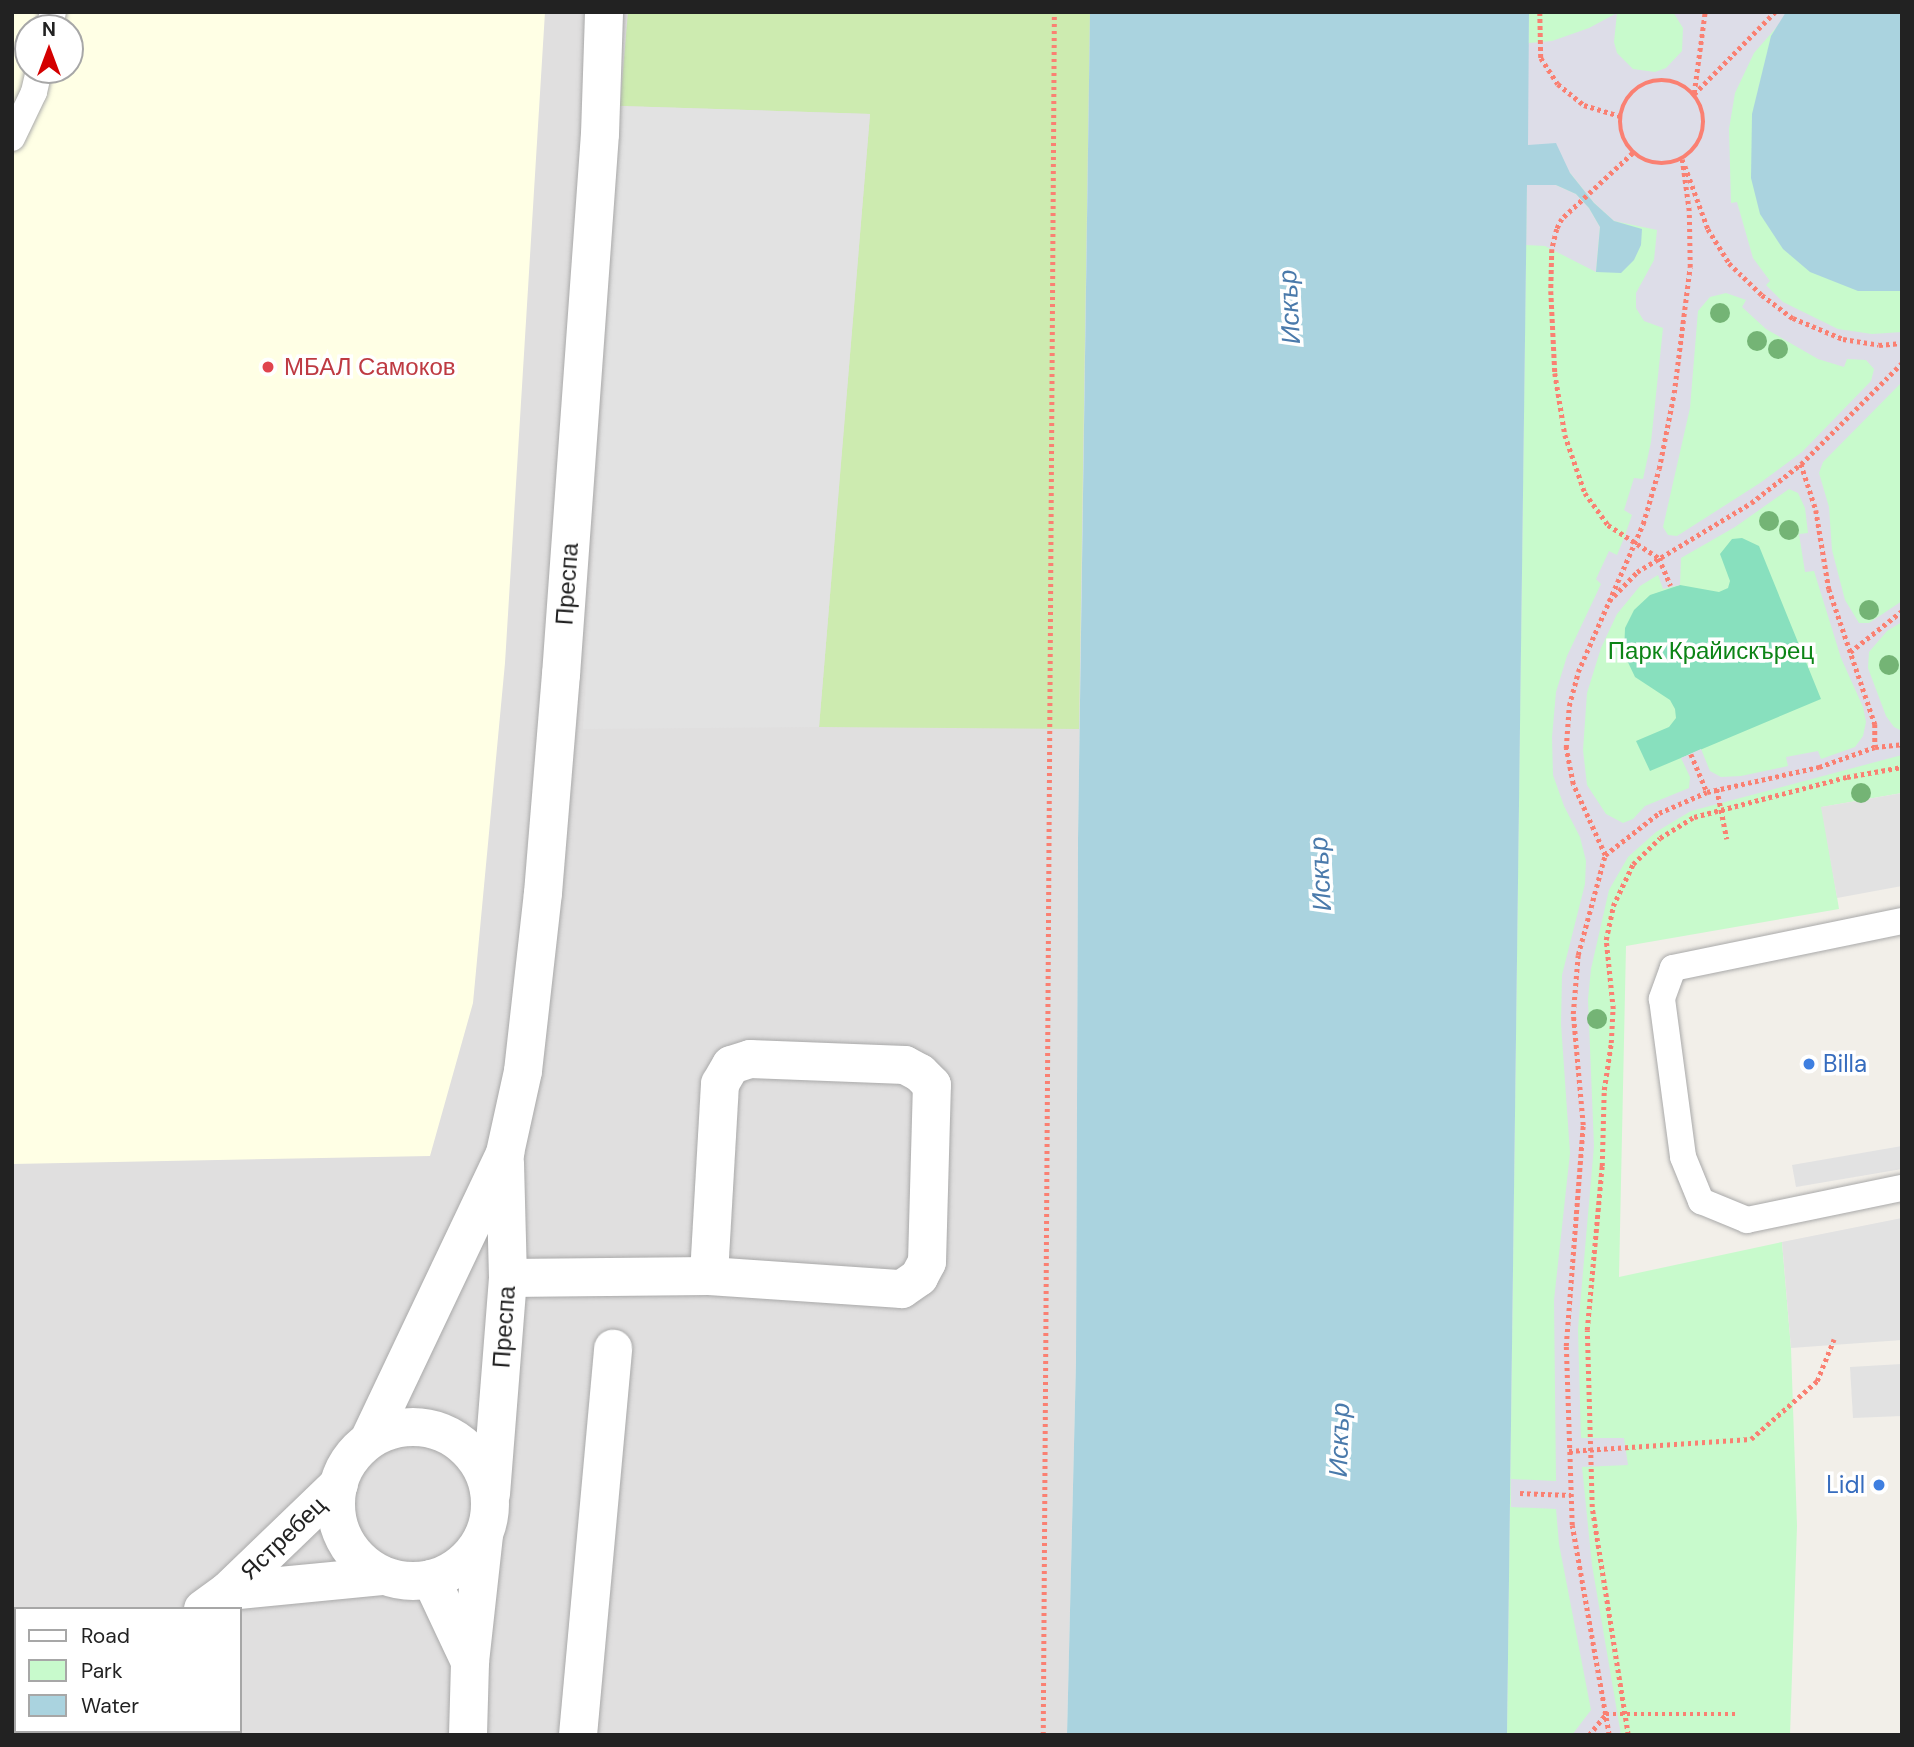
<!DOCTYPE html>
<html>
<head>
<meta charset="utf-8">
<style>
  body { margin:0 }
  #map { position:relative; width:1914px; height:1747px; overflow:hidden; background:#f2efe9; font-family:"DM Sans",sans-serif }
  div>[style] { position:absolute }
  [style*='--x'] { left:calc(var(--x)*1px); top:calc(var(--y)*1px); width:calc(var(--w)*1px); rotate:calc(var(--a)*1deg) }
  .residential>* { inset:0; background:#e0dfdf }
  .education>* { inset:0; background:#ffffe5 }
  .grass>* { inset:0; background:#cdebb0 }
  .park>* { inset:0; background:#c8facc }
  .pitch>* { inset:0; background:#88e0be }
  .parking>* { inset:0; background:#e2e2e2 }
  .plaza>* { inset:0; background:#dddde8 }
  .water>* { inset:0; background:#aad3df }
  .path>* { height:4.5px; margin-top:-2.25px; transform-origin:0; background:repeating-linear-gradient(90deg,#fa8072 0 3.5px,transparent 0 7px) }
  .path>.ring { margin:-2.25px; padding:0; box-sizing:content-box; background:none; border:4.5px solid #fa8072; border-radius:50% }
  .roads { filter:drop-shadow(0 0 2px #a9a9a9) drop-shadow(0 0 2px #a9a9a9) }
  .service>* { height:26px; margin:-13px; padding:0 13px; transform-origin:13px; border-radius:13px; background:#fff }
  .minor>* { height:38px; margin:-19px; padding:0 19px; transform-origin:19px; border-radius:19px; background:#fff }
  .minor>.ring { margin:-19px; padding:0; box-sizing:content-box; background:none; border:38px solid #fff; border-radius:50% }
  .trees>* { width:20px; height:20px; margin:-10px; border-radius:50%; background:#74b475 }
  .dots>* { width:19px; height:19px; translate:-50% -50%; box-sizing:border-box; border:4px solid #fff; border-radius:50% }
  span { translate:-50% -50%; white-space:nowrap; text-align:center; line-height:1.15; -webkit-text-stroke:7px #fff; paint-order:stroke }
  .health-label { font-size:24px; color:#be3a42 }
  .left { translate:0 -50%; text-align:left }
  .street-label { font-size:24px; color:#222 }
  .park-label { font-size:24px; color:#0c8416 }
  .shop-label { font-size:24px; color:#366cbe }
  .right { translate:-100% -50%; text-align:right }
  .water-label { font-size:26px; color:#4a7aab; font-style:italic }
  .frame { position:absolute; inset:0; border:14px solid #222; pointer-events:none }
  .legend { position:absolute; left:14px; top:1607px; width:228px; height:126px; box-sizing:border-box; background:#fff; border:2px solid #a7a7a7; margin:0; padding:9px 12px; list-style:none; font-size:21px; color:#222 }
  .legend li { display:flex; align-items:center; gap:14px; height:35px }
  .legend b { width:35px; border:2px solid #a7a7a7 }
  .north { position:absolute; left:14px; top:14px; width:70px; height:70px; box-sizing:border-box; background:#fff; border:2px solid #a7a7a7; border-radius:50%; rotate:0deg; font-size:19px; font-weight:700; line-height:28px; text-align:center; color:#222 }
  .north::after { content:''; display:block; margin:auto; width:24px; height:32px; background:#d40000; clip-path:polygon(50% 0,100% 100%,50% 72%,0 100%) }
</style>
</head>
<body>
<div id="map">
  <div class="residential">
    <div style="clip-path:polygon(evenodd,12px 12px,1090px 12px,1078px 840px,1076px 1361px,1067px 1735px,12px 1735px,12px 12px,28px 28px,70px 28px,70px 70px,28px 70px,28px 28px,12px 12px,16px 1609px,240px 1609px,240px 1731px,16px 1731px,16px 1609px)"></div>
  </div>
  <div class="education">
    <div style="clip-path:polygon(evenodd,12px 12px,545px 12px,505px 663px,473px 1003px,430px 1156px,12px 1164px,12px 12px,28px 28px,70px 28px,70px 70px,28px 70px,28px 28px)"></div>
  </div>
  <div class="grass">
    <div style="clip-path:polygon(628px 12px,1090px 12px,1079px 729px,819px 727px,870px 114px,620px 106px)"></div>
  </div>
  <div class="park">
    <div style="clip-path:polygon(1529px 12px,1902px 12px,1902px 793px,1822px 807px,1839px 909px,1626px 946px,1619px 1277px,1782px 1242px,1791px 1348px,1797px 1526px,1790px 1735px,1507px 1735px)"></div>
  </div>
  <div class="pitch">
    <div style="clip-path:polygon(1742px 538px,1759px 546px,1821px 699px,1650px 771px,1636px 741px,1669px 727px,1676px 718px,1675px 709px,1670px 700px,1635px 677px,1624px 654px,1625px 628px,1634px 610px,1650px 595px,1680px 585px,1719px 592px,1728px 588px,1730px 581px,1720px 554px,1732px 539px)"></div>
  </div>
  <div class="parking">
    <div style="clip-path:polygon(620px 106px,870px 114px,819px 727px,583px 729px)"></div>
    <div style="clip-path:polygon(1902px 793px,1902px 886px,1837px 898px,1821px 807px)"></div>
    <div style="clip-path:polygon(1902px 1146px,1902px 1169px,1796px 1187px,1792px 1165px)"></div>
    <div style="clip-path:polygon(1902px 1218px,1902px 1340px,1791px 1348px,1782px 1242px)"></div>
    <div style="clip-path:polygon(1902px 1364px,1902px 1416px,1853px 1418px,1850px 1367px)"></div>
  </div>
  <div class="plaza">
    <div style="clip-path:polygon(evenodd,1673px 12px,1788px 14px,1754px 53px,1735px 93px,1729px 129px,1731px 203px,1737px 202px,1753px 258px,1770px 281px,1766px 285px,1783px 302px,1838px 329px,1872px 334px,1902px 332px,1902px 382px,1823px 462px,1819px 473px,1829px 507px,1832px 550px,1845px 600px,1859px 623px,1869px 623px,1902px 601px,1902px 622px,1887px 631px,1869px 652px,1868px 668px,1886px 716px,1894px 727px,1902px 731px,1902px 755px,1691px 811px,1656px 832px,1628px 857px,1609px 890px,1591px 969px,1588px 999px,1594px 1146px,1578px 1329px,1581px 1438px,1624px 1438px,1628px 1465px,1582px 1467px,1592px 1565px,1621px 1735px,1572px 1735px,1591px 1710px,1559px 1544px,1556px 1509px,1511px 1507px,1511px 1479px,1556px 1481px,1554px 1300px,1570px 1153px,1561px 1024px,1562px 975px,1585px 884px,1586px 861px,1580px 837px,1564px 806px,1553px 775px,1552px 737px,1556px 692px,1567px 656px,1601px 584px,1596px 579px,1609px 551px,1617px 555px,1624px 538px,1632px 515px,1624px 510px,1634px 478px,1643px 479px,1651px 442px,1663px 328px,1644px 321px,1636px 308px,1636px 293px,1654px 260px,1657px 230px,1614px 221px,1594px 203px,1570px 173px,1537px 146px,1528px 146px,1504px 67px,1529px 43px,1552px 41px,1589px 28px,1617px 13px,1614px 42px,1617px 53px,1633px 69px,1655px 72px,1666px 68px,1682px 51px,1683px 28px,1673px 12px,1726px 293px,1746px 300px,1742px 307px,1766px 329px,1818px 359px,1844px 367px,1847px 359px,1866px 360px,1874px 369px,1871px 381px,1802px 452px,1760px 483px,1677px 536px,1668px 535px,1663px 527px,1690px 408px,1698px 311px,1710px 297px,1726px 293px,1673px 12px,1789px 489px,1798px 493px,1805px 508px,1808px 533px,1799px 534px,1805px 572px,1814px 571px,1841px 658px,1863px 707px,1866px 722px,1863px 736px,1855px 747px,1821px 759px,1818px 751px,1786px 757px,1788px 766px,1741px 776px,1721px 777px,1710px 771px,1701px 749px,1681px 758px,1690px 777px,1689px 788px,1645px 806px,1633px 819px,1623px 823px,1606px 814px,1587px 785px,1583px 750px,1587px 693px,1601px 648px,1617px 614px,1640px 586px,1658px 575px,1663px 589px,1680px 585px,1681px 558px,1735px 527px,1789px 489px)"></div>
    <div style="clip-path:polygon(1527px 184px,1556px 185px,1576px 194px,1589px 208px,1600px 227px,1596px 272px,1545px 246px,1526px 245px)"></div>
  </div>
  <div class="water">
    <div style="clip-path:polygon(1090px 12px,1529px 12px,1528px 145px,1556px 143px,1570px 173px,1594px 203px,1614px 221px,1642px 229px,1641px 245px,1634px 260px,1621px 273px,1596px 272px,1600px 227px,1589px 208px,1576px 194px,1556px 185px,1527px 185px,1507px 1735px,1067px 1735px,1076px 1361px,1078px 840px)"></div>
    <div style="clip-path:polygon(1786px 12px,1902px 12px,1902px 291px,1858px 291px,1810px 272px,1783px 249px,1760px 214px,1751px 178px,1752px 114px,1771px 36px)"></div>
  </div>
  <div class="path">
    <div style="--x:1540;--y:12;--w:46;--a:88.8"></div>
    <div style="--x:1541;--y:58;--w:31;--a:57"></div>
    <div style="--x:1558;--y:84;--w:33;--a:39"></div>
    <div style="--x:1584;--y:105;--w:38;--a:17"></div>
    <div class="ring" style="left:1620px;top:80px;width:79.5px;height:79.5px"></div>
    <div style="--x:1694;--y:93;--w:82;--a:-82.3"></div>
    <div style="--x:1694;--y:94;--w:115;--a:-45.4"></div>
    <div style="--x:1633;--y:153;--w:97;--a:137.1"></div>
    <div style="--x:1562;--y:219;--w:11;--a:117"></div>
    <div style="--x:1557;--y:229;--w:21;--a:104"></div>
    <div style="--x:1552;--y:249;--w:42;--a:91.4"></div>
    <div style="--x:1551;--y:291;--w:82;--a:87.2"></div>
    <div style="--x:1555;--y:373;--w:63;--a:80.8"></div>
    <div style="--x:1565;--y:435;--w:61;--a:71"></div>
    <div style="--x:1585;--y:493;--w:39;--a:54"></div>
    <div style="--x:1608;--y:525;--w:61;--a:32.9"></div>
    <div style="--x:1659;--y:558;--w:30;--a:67"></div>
    <div style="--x:1685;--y:166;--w:67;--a:69.9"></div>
    <div style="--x:1708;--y:229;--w:40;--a:58"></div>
    <div style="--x:1729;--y:263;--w:46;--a:44.1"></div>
    <div style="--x:1762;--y:295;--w:39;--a:37"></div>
    <div style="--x:1793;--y:318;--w:54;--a:22.8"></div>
    <div style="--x:1843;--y:339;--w:36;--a:9"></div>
    <div style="--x:1879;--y:345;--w:23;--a:-5"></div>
    <div style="--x:1801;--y:464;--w:48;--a:71.9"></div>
    <div style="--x:1816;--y:510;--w:80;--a:80.7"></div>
    <div style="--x:1829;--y:589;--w:143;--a:71.2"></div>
    <div style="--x:1875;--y:724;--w:23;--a:90"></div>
    <div style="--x:1609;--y:601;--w:40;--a:-46"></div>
    <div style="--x:1637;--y:572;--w:133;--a:-31.2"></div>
    <div style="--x:1751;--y:503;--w:63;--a:-38"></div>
    <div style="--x:1801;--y:464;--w:143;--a:-45"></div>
    <div style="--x:1850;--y:652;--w:66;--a:-38.3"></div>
    <div style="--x:1691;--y:754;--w:41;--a:67.2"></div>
    <div style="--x:1717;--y:789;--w:51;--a:78.7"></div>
    <div style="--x:1605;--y:855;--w:68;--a:-37.9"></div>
    <div style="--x:1659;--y:813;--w:52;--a:-23.6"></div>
    <div style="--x:1707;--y:792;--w:115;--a:-12.6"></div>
    <div style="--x:1819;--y:767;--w:59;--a:-19.7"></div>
    <div style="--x:1875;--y:747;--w:27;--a:-6"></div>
    <div style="--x:1569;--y:1451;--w:182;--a:-3.8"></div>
    <div style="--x:1751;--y:1439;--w:88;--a:-41.3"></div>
    <div style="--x:1817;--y:1381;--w:45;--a:-68"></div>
    <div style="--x:1520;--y:1493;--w:51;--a:2.2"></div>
    <div style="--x:1043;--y:1735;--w:1723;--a:-89.63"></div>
    <div style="--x:1589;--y:1735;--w:27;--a:-51"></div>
    <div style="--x:1606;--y:1714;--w:129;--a:0"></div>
    <div style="--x:1609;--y:1735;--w:213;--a:-100"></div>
    <div style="--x:1572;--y:1525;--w:179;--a:-91.9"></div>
    <div style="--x:1566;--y:1346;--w:222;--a:-85.6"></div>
    <div style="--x:1583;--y:1125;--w:111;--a:-95.1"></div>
    <div style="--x:1573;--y:1014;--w:59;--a:-85.2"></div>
    <div style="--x:1578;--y:955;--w:104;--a:-74.9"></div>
    <div style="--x:1605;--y:855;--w:78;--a:-114.3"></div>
    <div style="--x:1573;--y:784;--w:37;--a:-101"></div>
    <div style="--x:1566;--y:748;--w:42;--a:-85.9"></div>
    <div style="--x:1569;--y:706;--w:35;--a:-75"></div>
    <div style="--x:1578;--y:672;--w:162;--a:-66.3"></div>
    <div style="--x:1643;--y:524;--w:57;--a:-73.8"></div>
    <div style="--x:1659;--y:469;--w:77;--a:-78.8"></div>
    <div style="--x:1674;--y:393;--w:127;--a:-82.8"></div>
    <div style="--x:1690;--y:267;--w:56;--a:-91"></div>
    <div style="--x:1689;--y:211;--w:52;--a:-97.7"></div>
    <div style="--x:1628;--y:1735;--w:231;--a:-99"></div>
    <div style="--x:1592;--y:1507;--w:177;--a:-91.6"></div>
    <div style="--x:1587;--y:1330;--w:165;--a:-84.8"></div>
    <div style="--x:1602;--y:1166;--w:76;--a:-88.5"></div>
    <div style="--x:1604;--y:1090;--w:48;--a:-81.5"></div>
    <div style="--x:1611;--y:1043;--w:34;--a:-87"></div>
    <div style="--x:1613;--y:1009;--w:69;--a:-95.8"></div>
    <div style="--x:1606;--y:940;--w:35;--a:-78"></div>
    <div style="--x:1613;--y:906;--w:47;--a:-64.5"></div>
    <div style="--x:1633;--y:864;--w:37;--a:-44"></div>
    <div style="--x:1660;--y:838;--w:40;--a:-32"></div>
    <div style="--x:1694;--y:817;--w:158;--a:-14.7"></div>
    <div style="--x:1847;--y:777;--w:56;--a:-10.3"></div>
  </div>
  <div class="roads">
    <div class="service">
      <div style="--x:49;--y:28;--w:16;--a:-76"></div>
      <div style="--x:12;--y:138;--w:51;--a:-64.4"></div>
      <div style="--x:34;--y:92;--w:23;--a:-77"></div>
      <div style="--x:1902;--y:921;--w:234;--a:168.4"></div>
      <div style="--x:1673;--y:968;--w:33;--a:110"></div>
      <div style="--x:1662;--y:999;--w:159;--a:82.4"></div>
      <div style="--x:1683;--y:1157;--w:48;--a:67.8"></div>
      <div style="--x:1701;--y:1201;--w:50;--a:22.4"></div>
      <div style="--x:1747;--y:1220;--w:158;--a:-11.7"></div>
    </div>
    <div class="minor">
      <div style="--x:508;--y:1278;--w:201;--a:-0.6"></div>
      <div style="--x:709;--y:1276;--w:193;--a:3.9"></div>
      <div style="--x:902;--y:1289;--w:21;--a:-35"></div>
      <div style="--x:919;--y:1277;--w:17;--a:-62"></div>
      <div style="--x:927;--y:1262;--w:177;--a:-88.4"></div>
      <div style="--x:932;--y:1085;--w:17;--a:-135"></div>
      <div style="--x:920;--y:1073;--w:17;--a:-152"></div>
      <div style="--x:905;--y:1065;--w:155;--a:-177.8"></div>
      <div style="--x:750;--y:1059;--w:20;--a:162"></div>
      <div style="--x:731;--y:1065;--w:22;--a:120"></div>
      <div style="--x:720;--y:1084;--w:192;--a:93.3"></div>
      <div class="ring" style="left:336px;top:1427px;width:116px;height:116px"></div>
      <div style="--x:369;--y:1440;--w:318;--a:-64.6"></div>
      <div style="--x:505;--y:1153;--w:84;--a:-77.6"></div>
      <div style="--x:523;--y:1071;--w:179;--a:-83.6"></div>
      <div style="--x:543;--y:893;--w:219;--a:-85.3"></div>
      <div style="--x:561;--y:675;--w:542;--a:-85.88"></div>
      <div style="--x:600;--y:134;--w:122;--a:-88.1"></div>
      <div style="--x:491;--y:1494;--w:217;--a:-85.5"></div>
      <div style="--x:508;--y:1278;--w:116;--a:-91.5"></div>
      <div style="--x:431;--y:1579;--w:92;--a:64.8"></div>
      <div style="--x:228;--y:1591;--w:157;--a:-5.5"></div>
      <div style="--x:203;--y:1609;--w:31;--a:-36"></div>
      <div style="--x:228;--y:1591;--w:154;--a:-43.9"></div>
      <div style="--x:21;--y:1735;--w:6;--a:-39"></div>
      <div style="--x:468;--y:1735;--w:73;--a:-88.4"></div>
      <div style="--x:470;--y:1662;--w:127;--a:-83.7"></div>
      <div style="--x:578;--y:1735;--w:388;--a:-84.8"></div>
    </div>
  </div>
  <div class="trees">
    <div style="left:1720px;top:313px"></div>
    <div style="left:1757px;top:341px"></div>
    <div style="left:1778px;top:349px"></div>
    <div style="left:1769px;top:521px"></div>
    <div style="left:1789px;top:530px"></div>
    <div style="left:1869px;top:610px"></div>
    <div style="left:1889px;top:665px"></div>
    <div style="left:1861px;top:793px"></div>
    <div style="left:1597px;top:1019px"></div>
  </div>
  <div class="dots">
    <div style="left:268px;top:367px;background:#e0444e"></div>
    <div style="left:1809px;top:1064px;background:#3f7fe0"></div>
    <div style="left:1879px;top:1485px;background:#3f7fe0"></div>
  </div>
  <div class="health-label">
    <span class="left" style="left:284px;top:367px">МБАЛ Самоков</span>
  </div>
  <div class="street-label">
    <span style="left:567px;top:584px;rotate:-86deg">Преспа</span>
    <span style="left:504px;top:1327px;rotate:-86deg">Преспа</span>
    <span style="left:283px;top:1538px;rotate:-44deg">Ястребец</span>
  </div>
  <div class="park-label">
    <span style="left:1711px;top:651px">Парк Крайискърец</span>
  </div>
  <div class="shop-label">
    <span class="left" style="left:1823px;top:1064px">Billa</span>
    <span class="right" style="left:1865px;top:1485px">Lidl</span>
  </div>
  <div class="water-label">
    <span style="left:1290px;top:307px;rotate:-93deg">Искър</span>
    <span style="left:1321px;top:874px;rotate:-93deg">Искър</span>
    <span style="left:1340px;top:1440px;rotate:-88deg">Искър</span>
  </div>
  <div class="frame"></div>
  <ul class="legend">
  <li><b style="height:9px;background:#fff"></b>Road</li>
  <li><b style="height:19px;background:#c8facc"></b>Park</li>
  <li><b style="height:19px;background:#aad3df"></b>Water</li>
  </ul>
  <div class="north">N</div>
</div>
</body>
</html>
